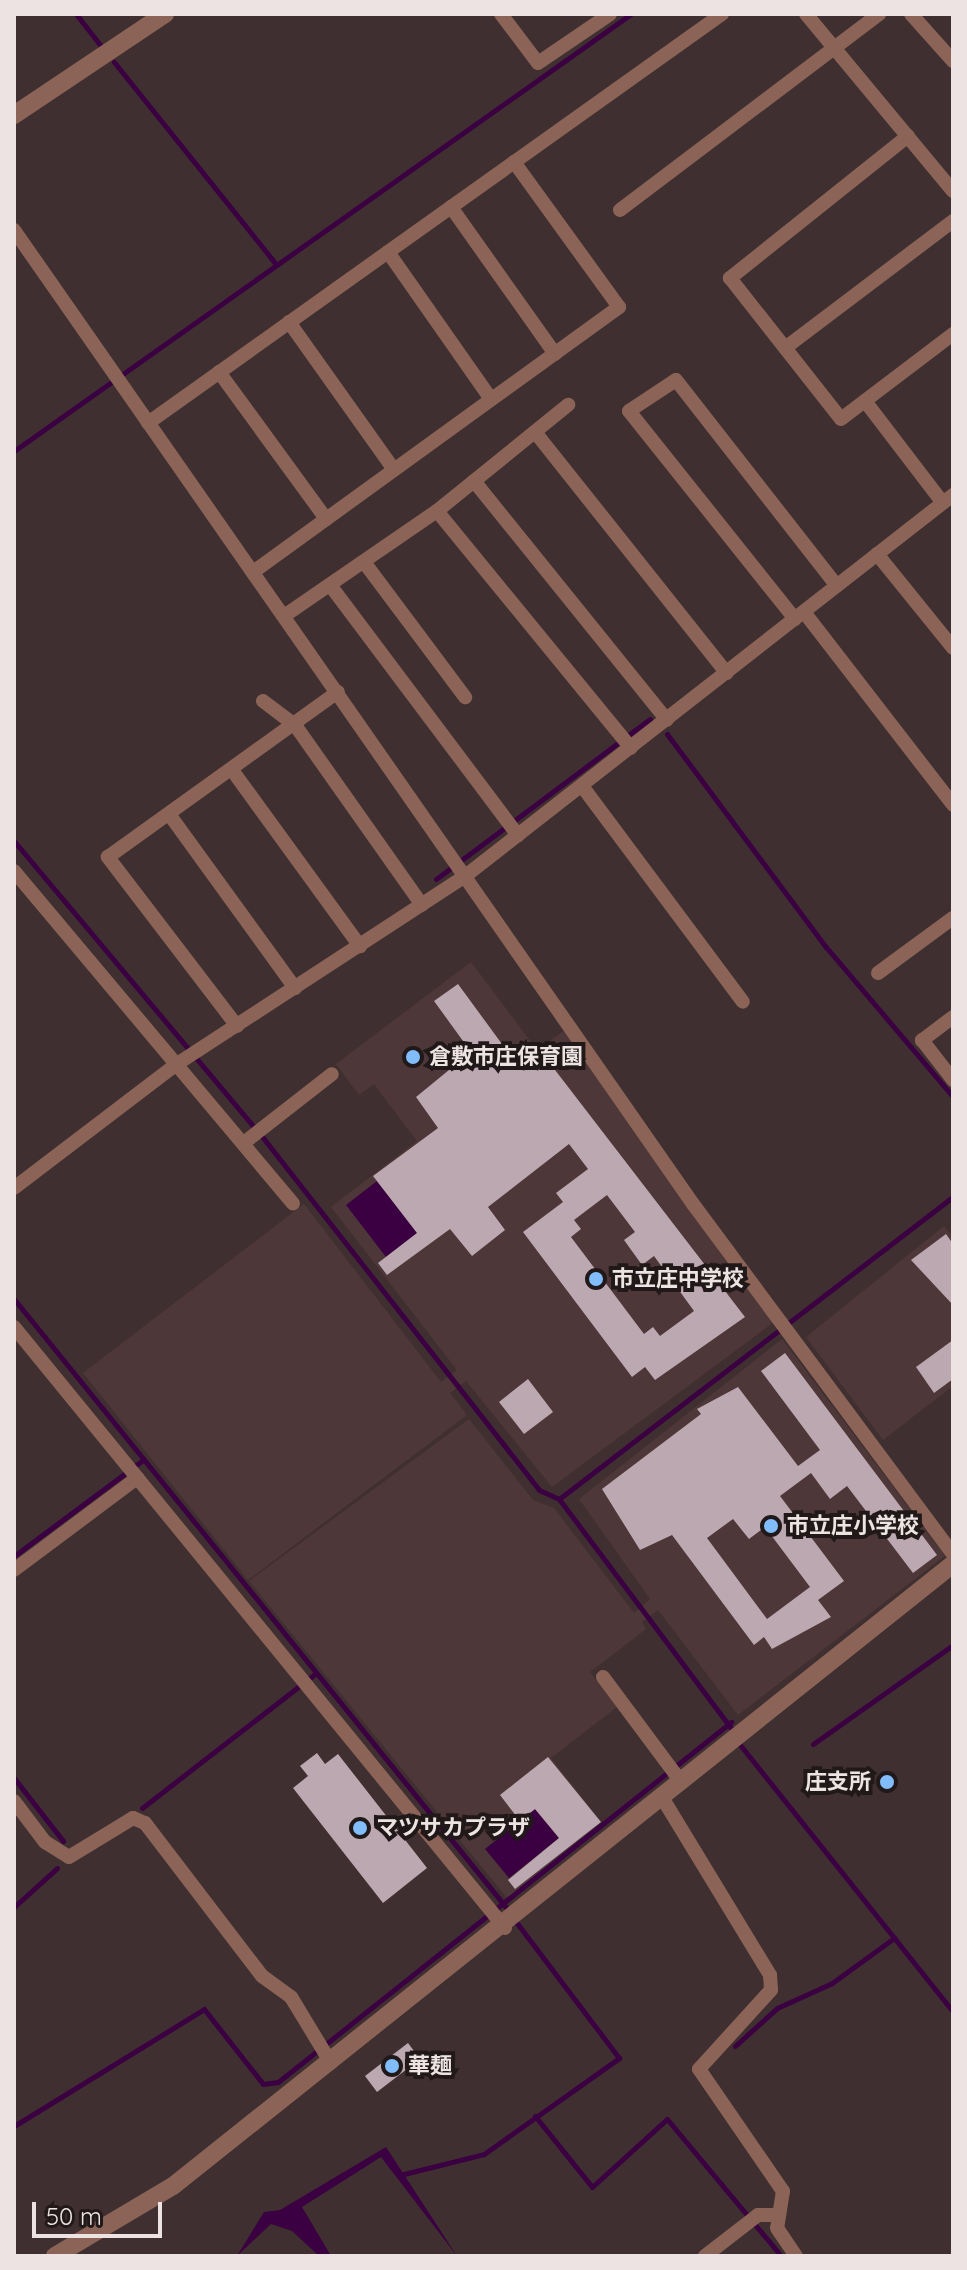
<!DOCTYPE html>
<html>
<head>
<meta charset="utf-8">
<style>
  body { margin:0 }
  #map { position:relative; width:967px; height:2270px; overflow:hidden; background:#402f30; font-family:Quicksand,"Noto Sans JP",sans-serif }
  div>[style] { position:absolute }
  [style*='--x'] { left:calc(var(--x)*1px); top:calc(var(--y)*1px); width:calc(var(--w)*1px); rotate:calc(var(--a)*1deg) }
  .built>* { inset:0; background:#4e3738 }
  .water>* { inset:0; background:#3b0041 }
  .stream>* { height:5px; margin:-2.5px; padding:0 2.5px; transform-origin:2.5px; border-radius:2.5px; background:#3b0041 }
  .building>* { inset:0; background:#bca8b1 }
  .minor>* { height:14px; margin:-7px; padding:0 7px; transform-origin:7px; border-radius:7px; background:#8b6457 }
  .tertiary>* { height:18px; margin:-9px; padding:0 9px; transform-origin:9px; border-radius:9px; background:#8b6457 }
  .dots>* { width:22px; height:22px; translate:-50% -50%; box-sizing:border-box; border:4px solid #211919; border-radius:50% }
  span { translate:-50% -50%; white-space:nowrap; text-align:center; line-height:1.15; -webkit-text-stroke:8px #211919; paint-order:stroke }
  .poi-label { font-size:22px; color:#eee3e3; font-weight:700 }
  .left { translate:0 -50%; text-align:left }
  .right { translate:-100% -50%; text-align:right }
  .frame { position:absolute; inset:0; border:16px solid #eee3e3; pointer-events:none }
  .scale { position:absolute; left:32px; top:2202px; width:130px; height:36px; box-sizing:border-box; border:4px solid #eee3e3; border-top:0; padding-left:10px; font-size:24px; line-height:28px; white-space:nowrap; color:#eee3e3; -webkit-text-stroke:6px #211919; paint-order:stroke }
</style>
</head>
<body>
<div id="map">
  <div class="built">
    <div style="clip-path:polygon(471px 962px,537px 1050px,565px 1030px,774px 1322px,552px 1487px,466px 1381px,450px 1393px,467px 1415px,248px 1580px,83px 1373px,304px 1204px,441px 1382px,457px 1370px,331px 1207px,417px 1141px,374px 1084px,359px 1095px,336px 1064px)"></div>
    <div style="clip-path:polygon(944px 1226px,953px 1237px,953px 1386px,883px 1440px,806px 1337px)"></div>
    <div style="clip-path:polygon(782px 1339px,945px 1556px,738px 1715px,658px 1610px,642px 1622px,646px 1629px,590px 1672px,617px 1707px,551px 1758px,601px 1822px,507px 1898px,249px 1581px,469px 1419px,533px 1500px,554px 1508px,634px 1613px,650px 1599px,579px 1499px)"></div>
  </div>
  <div class="water">
    <div style="clip-path:polygon(377px 1181px,417px 1233px,386px 1257px,346px 1205px)"></div>
    <div style="clip-path:polygon(535px 1809px,559px 1838px,509px 1878px,485px 1849px)"></div>
    <div style="clip-path:polygon(386px 2147px,457px 2256px,381px 2157px,302px 2207px,331px 2256px,319px 2256px,292px 2231px,271px 2224px,237px 2256px,264px 2212px,280px 2210px)"></div>
  </div>
  <div class="stream">
    <div style="--x:76;--y:14;--w:39;--a:52"></div>
    <div style="--x:114;--y:62;--w:258;--a:51.3"></div>
    <div style="--x:14;--y:451;--w:756;--a:-35.31"></div>
    <div style="--x:667;--y:734;--w:266;--a:53.3"></div>
    <div style="--x:826;--y:947;--w:197;--a:49.7"></div>
    <div style="--x:14;--y:841;--w:389;--a:50"></div>
    <div style="--x:264;--y:1139;--w:446;--a:51.9"></div>
    <div style="--x:539;--y:1490;--w:22;--a:24"></div>
    <div style="--x:559;--y:1499;--w:291;--a:53.1"></div>
    <div style="--x:436;--y:879;--w:267;--a:-36.8"></div>
    <div style="--x:14;--y:1299;--w:787;--a:51.03"></div>
    <div style="--x:559;--y:1499;--w:496;--a:-37.5"></div>
    <div style="--x:14;--y:1556;--w:162;--a:-36.7"></div>
    <div style="--x:737;--y:1741;--w:347;--a:51.4"></div>
    <div style="--x:813;--y:1744;--w:171;--a:-35.3"></div>
    <div style="--x:14;--y:1778;--w:80;--a:52.1"></div>
    <div style="--x:142;--y:1808;--w:220;--a:-37.8"></div>
    <div style="--x:14;--y:1907;--w:58;--a:-42.2"></div>
    <div style="--x:735;--y:2046;--w:57;--a:-42.1"></div>
    <div style="--x:777;--y:2008;--w:60;--a:-24.4"></div>
    <div style="--x:832;--y:1983;--w:77;--a:-36"></div>
    <div style="--x:535;--y:2116;--w:91;--a:51.2"></div>
    <div style="--x:592;--y:2187;--w:101;--a:-42.2"></div>
    <div style="--x:667;--y:2119;--w:178;--a:50.2"></div>
    <div style="--x:14;--y:2126;--w:223;--a:-31.6"></div>
    <div style="--x:204;--y:2009;--w:95;--a:51.8"></div>
    <div style="--x:263;--y:2084;--w:15;--a:-8"></div>
    <div style="--x:278;--y:2082;--w:579;--a:-38.47"></div>
    <div style="--x:404;--y:2174;--w:82;--a:-14"></div>
    <div style="--x:484;--y:2154;--w:166;--a:-35.4"></div>
    <div style="--x:619;--y:2058;--w:174;--a:-127.1"></div>
  </div>
  <div class="building">
    <div style="clip-path:polygon(evenodd,458px 984px,521px 1070px,542px 1053px,745px 1317px,655px 1380px,645px 1367px,632px 1377px,523px 1232px,563px 1202px,556px 1193px,588px 1169px,569px 1144px,488px 1207px,505px 1230px,472px 1256px,450px 1229px,387px 1275px,378px 1263px,417px 1233px,373px 1176px,438px 1128px,416px 1097px,471px 1052px,434px 1001px,458px 984px,607px 1195px,635px 1232px,624px 1240px,642px 1265px,654px 1256px,694px 1311px,660px 1336px,653px 1327px,644px 1334px,571px 1237px,581px 1229px,574px 1220px,607px 1195px)"></div>
    <div style="clip-path:polygon(946px 1234px,953px 1244px,953px 1305px,911px 1260px)"></div>
    <div style="clip-path:polygon(953px 1340px,953px 1379px,934px 1393px,916px 1367px)"></div>
    <div style="clip-path:polygon(evenodd,785px 1353px,937px 1555px,913px 1573px,847px 1486px,830px 1499px,811px 1473px,780px 1496px,844px 1581px,818px 1600px,831px 1617px,772px 1649px,764px 1637px,754px 1645px,672px 1535px,640px 1550px,602px 1489px,701px 1414px,697px 1409px,738px 1387px,798px 1466px,820px 1450px,761px 1371px,785px 1353px,733px 1519px,749px 1539px,765px 1527px,810px 1587px,767px 1619px,707px 1538px,733px 1519px)"></div>
    <div style="clip-path:polygon(528px 1379px,553px 1412px,524px 1434px,499px 1402px)"></div>
    <div style="clip-path:polygon(317px 1753px,325px 1764px,338px 1754px,427px 1868px,383px 1903px,293px 1788px,308px 1776px,300px 1766px)"></div>
    <div style="clip-path:polygon(548px 1757px,601px 1822px,515px 1889px,508px 1880px,559px 1838px,535px 1809px,520px 1821px,500px 1795px)"></div>
    <div style="clip-path:polygon(408px 2043px,420px 2059px,377px 2092px,365px 2076px)"></div>
  </div>
  <div class="minor">
    <div style="--x:501;--y:14;--w:61;--a:52.9"></div>
    <div style="--x:538;--y:63;--w:87;--a:-34.2"></div>
    <div style="--x:806;--y:14;--w:230;--a:50.3"></div>
    <div style="--x:911;--y:14;--w:63;--a:48.2"></div>
    <div style="--x:908;--y:136;--w:228;--a:141.4"></div>
    <div style="--x:730;--y:278;--w:179;--a:51.8"></div>
    <div style="--x:841;--y:419;--w:141;--a:-37.2"></div>
    <div style="--x:451;--y:207;--w:180;--a:54.7"></div>
    <div style="--x:620;--y:210;--w:325;--a:-37.1"></div>
    <div style="--x:14;--y:230;--w:1187;--a:55.12"></div>
    <div style="--x:693;--y:1204;--w:436;--a:53.4"></div>
    <div style="--x:388;--y:252;--w:179;--a:55"></div>
    <div style="--x:289;--y:322;--w:181;--a:54.6"></div>
    <div style="--x:785;--y:348;--w:211;--a:-37.1"></div>
    <div style="--x:219;--y:372;--w:182;--a:53.9"></div>
    <div style="--x:865;--y:401;--w:128;--a:52.6"></div>
    <div style="--x:148;--y:423;--w:705;--a:-35.47"></div>
    <div style="--x:535;--y:432;--w:308;--a:51.5"></div>
    <div style="--x:474;--y:481;--w:307;--a:51.1"></div>
    <div style="--x:437;--y:511;--w:306;--a:50.7"></div>
    <div style="--x:877;--y:554;--w:121;--a:51"></div>
    <div style="--x:364;--y:562;--w:169;--a:53.2"></div>
    <div style="--x:253;--y:572;--w:452;--a:-35.9"></div>
    <div style="--x:619;--y:307;--w:179;--a:-125.9"></div>
    <div style="--x:330;--y:585;--w:313;--a:53.1"></div>
    <div style="--x:804;--y:612;--w:244;--a:52.3"></div>
    <div style="--x:284;--y:616;--w:186;--a:-34.5"></div>
    <div style="--x:437;--y:511;--w:169;--a:-39"></div>
    <div style="--x:795;--y:619;--w:266;--a:-128.6"></div>
    <div style="--x:629;--y:411;--w:56;--a:-33.4"></div>
    <div style="--x:676;--y:380;--w:261;--a:52"></div>
    <div style="--x:263;--y:701;--w:40;--a:37"></div>
    <div style="--x:295;--y:725;--w:220;--a:54.8"></div>
    <div style="--x:232;--y:770;--w:218;--a:54"></div>
    <div style="--x:582;--y:786;--w:269;--a:53.3"></div>
    <div style="--x:169;--y:814;--w:215;--a:54.1"></div>
    <div style="--x:14;--y:871;--w:434;--a:50"></div>
    <div style="--x:878;--y:973;--w:93;--a:-36.3"></div>
    <div style="--x:953;--y:1017;--w:39;--a:143"></div>
    <div style="--x:922;--y:1040;--w:51;--a:52.2"></div>
    <div style="--x:237;--y:1026;--w:213;--a:-127.4"></div>
    <div style="--x:108;--y:857;--w:283;--a:-35.7"></div>
    <div style="--x:245;--y:1142;--w:110;--a:-38"></div>
    <div style="--x:14;--y:1188;--w:205;--a:-37.3"></div>
    <div style="--x:177;--y:1064;--w:343;--a:-33.1"></div>
    <div style="--x:464;--y:877;--w:621;--a:-38"></div>
    <div style="--x:14;--y:1327;--w:776;--a:50.75"></div>
    <div style="--x:14;--y:1570;--w:154;--a:-36.8"></div>
    <div style="--x:603;--y:1677;--w:132;--a:53.3"></div>
    <div style="--x:663;--y:1799;--w:206;--a:58.7"></div>
    <div style="--x:770;--y:1975;--w:15;--a:86"></div>
    <div style="--x:771;--y:1990;--w:107;--a:132.3"></div>
    <div style="--x:699;--y:2069;--w:148;--a:55.5"></div>
    <div style="--x:783;--y:2191;--w:37;--a:99"></div>
    <div style="--x:777;--y:2228;--w:34;--a:56"></div>
    <div style="--x:14;--y:1801;--w:51;--a:52.9"></div>
    <div style="--x:45;--y:1842;--w:28;--a:32"></div>
    <div style="--x:69;--y:1857;--w:75;--a:-31.4"></div>
    <div style="--x:133;--y:1818;--w:13;--a:23"></div>
    <div style="--x:145;--y:1823;--w:193;--a:52.6"></div>
    <div style="--x:262;--y:1976;--w:36;--a:36"></div>
    <div style="--x:291;--y:1997;--w:77;--a:58.8"></div>
    <div style="--x:705;--y:2256;--w:67;--a:-37.7"></div>
    <div style="--x:758;--y:2215;--w:17;--a:0"></div>
  </div>
  <div class="tertiary">
    <div style="--x:14;--y:115;--w:182;--a:-33.8"></div>
    <div style="--x:55;--y:2256;--w:137;--a:-30.7"></div>
    <div style="--x:173;--y:2186;--w:998;--a:-38.57"></div>
  </div>
  <div class="dots">
    <div style="left:413px;top:1057px;background:#81bdfa"></div>
    <div style="left:596px;top:1279px;background:#81bdfa"></div>
    <div style="left:771px;top:1526px;background:#81bdfa"></div>
    <div style="left:887px;top:1782px;background:#81bdfa"></div>
    <div style="left:360px;top:1828px;background:#81bdfa"></div>
    <div style="left:392px;top:2066px;background:#81bdfa"></div>
  </div>
  <div class="poi-label">
    <span class="left" style="left:429px;top:1057px">倉敷市庄保育園</span>
    <span class="left" style="left:612px;top:1279px">市立庄中学校</span>
    <span class="left" style="left:787px;top:1526px">市立庄小学校</span>
    <span class="right" style="left:871px;top:1782px">庄支所</span>
    <span class="left" style="left:376px;top:1828px">マツサカプラザ</span>
    <span class="left" style="left:408px;top:2066px">華麺</span>
  </div>
  <div class="frame"></div>
  <div class="scale">50 m</div>
</div>
</body>
</html>
